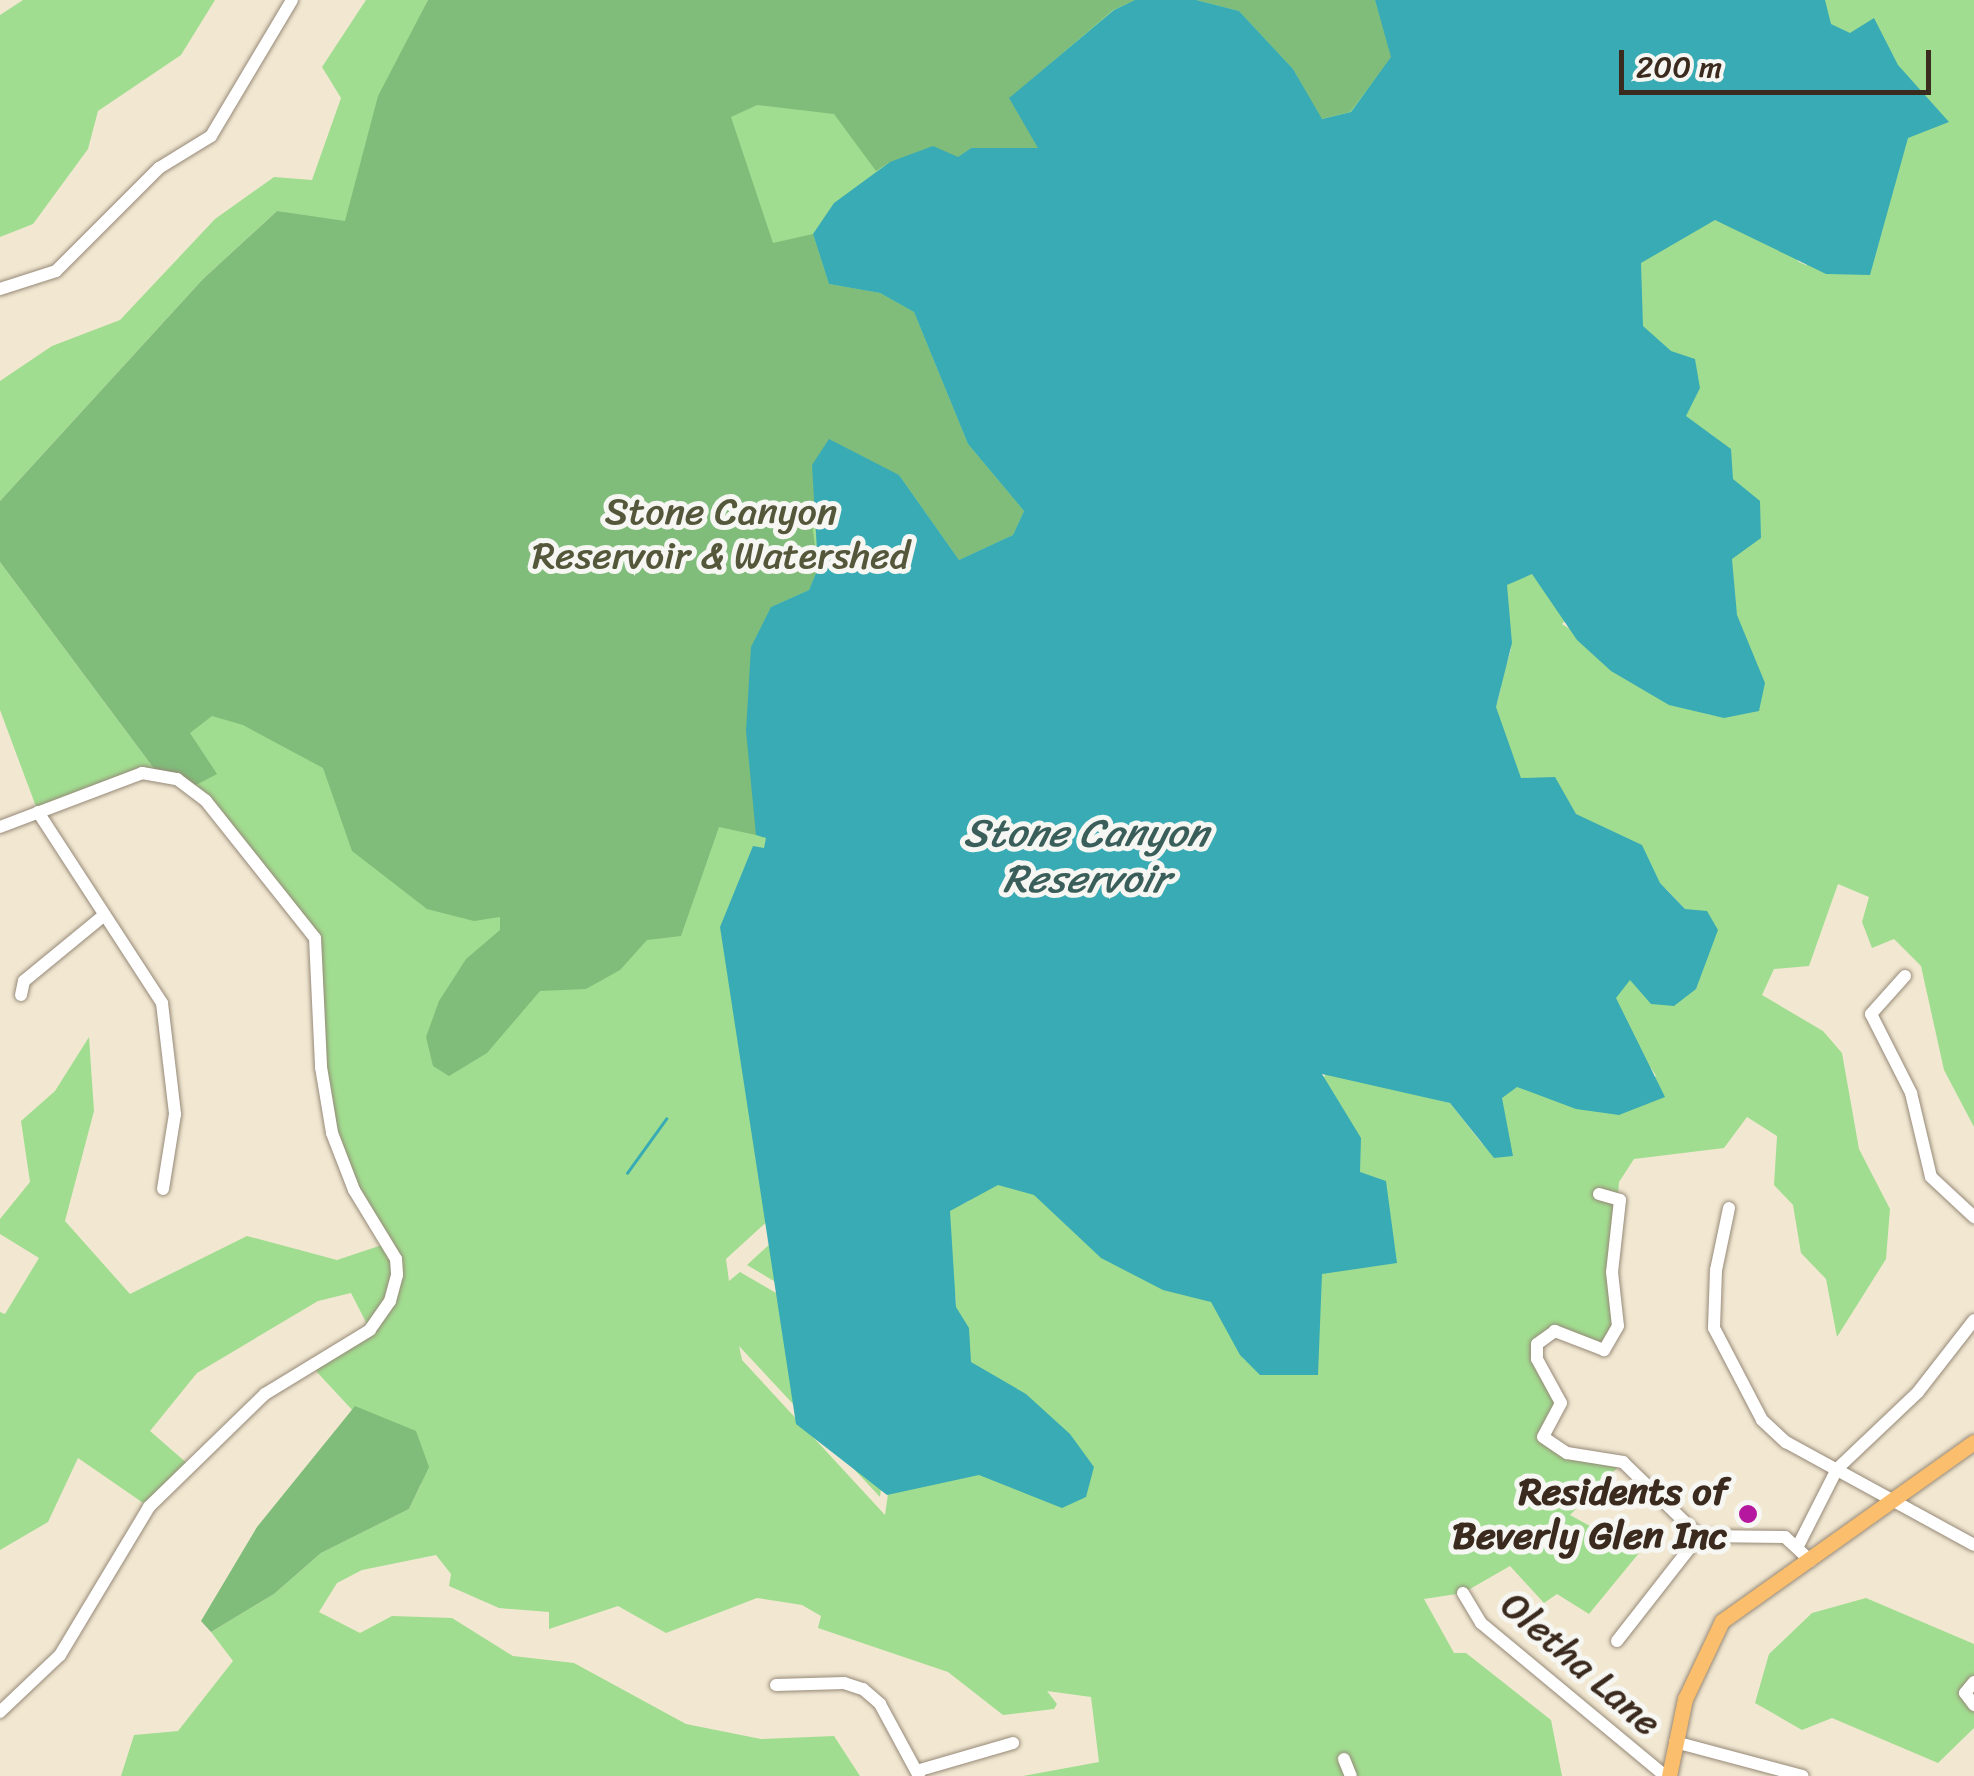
<!DOCTYPE html>
<html>
<head>
<meta charset="utf-8">
<style>
  body { margin:0 }
  #map { position:relative; width:1974px; height:1776px; overflow:hidden; background:#f2e8d2; font-family:Sriracha,sans-serif }
  div>[style] { position:absolute }
  [style*='--x'] { left:calc(var(--x)*1px); top:calc(var(--y)*1px); width:calc(var(--w)*1px); rotate:calc(var(--a)*1deg) }
  .green>* { inset:0; background:#a1dd90 }
  .forest>* { inset:0; background:#80bc7a }
  .water>* { inset:0; background:#39abb4 }
  .stream>* { height:2.5px; margin:-1.25px; padding:0 1.25px; transform-origin:1.25px; border-radius:1.25px; background:#39abb4 }
  .roads { filter:drop-shadow(0 0 2px #968978) drop-shadow(0 0 2px #968978) }
  .minor>* { height:12px; margin:-6px; padding:0 6px; transform-origin:6px; border-radius:6px; background:#fff }
  .major>* { height:15px; margin:-7.5px; padding:0 7.5px; transform-origin:7.5px; border-radius:7.5px; background:#fabe6d }
  .dots>* { width:28px; height:28px; translate:-50% -50%; box-sizing:border-box; border:5px solid #f6f6f2; border-radius:50% }
  span { translate:-50% -50%; white-space:nowrap; text-align:center; line-height:1.15; -webkit-text-stroke:10px #f6f6f2; paint-order:stroke }
  .park-label { font-size:38px; color:#54573a }
  .poi-label { font-size:38px; color:#3b2a1e; font-weight:700 }
  .right { translate:-100% -50%; text-align:right }
  .street-label { font-size:38px; color:#3b2a1e }
  .water-label { font-size:40px; color:#3a5e5a; font-style:italic }
  .scale { position:absolute; left:1619px; top:50px; width:312px; height:45px; box-sizing:border-box; border:5px solid #3b2a1e; border-top:0; padding-left:12px; font-size:30px; line-height:35px; white-space:nowrap; color:#3b2a1e; -webkit-text-stroke:8px #f6f6f2; paint-order:stroke }
</style>
</head>
<body>
<div id="map">
  <div class="green">
    <div style="clip-path:polygon(23px 0,215px 0,181px 55px,98px 111px,88px 149px,33px 224px,0 237px,0 15px)"></div>
    <div style="clip-path:polygon(evenodd,366px 0,428px 0,402px 53px,438px 0,1974px 0,1974px 1127px,1944px 1070px,1921px 966px,1894px 939px,1872px 948px,1862px 922px,1869px 897px,1838px 884px,1809px 966px,1774px 969px,1762px 995px,1823px 1031px,1842px 1053px,1859px 1149px,1890px 1209px,1886px 1259px,1837px 1337px,1826px 1279px,1801px 1253px,1793px 1205px,1774px 1185px,1777px 1136px,1747px 1117px,1724px 1148px,1634px 1159px,1619px 1182px,1612px 1272px,1618px 1326px,1612px 1344px,1596px 1351px,1555px 1331px,1537px 1344px,1537px 1359px,1561px 1403px,1543px 1437px,1550px 1447px,1623px 1462px,1570px 1515px,1639px 1553px,1589px 1614px,1557px 1594px,1544px 1603px,1510px 1566px,1463px 1593px,1424px 1599px,1454px 1653px,1466px 1653px,1551px 1720px,1562px 1776px,1023px 1776px,1099px 1762px,1091px 1697px,1047px 1691px,1057px 1704px,1054px 1709px,1003px 1715px,948px 1672px,818px 1628px,821px 1616px,802px 1605px,757px 1598px,666px 1633px,618px 1606px,549px 1629px,549px 1612px,499px 1608px,449px 1586px,451px 1574px,436px 1555px,362px 1570px,337px 1583px,319px 1612px,360px 1633px,392px 1616px,452px 1618px,513px 1656px,574px 1663px,686px 1724px,761px 1739px,834px 1736px,860px 1776px,121px 1776px,134px 1735px,178px 1731px,233px 1661px,211px 1632px,274px 1594px,321px 1553px,409px 1509px,421px 1484px,315px 1370px,321px 1366px,317px 1361px,370px 1330px,351px 1293px,318px 1301px,197px 1373px,150px 1431px,189px 1465px,149px 1507px,78px 1458px,48px 1522px,0 1550px,0 1312px,5px 1314px,39px 1258px,0 1234px,0 1219px,30px 1182px,21px 1121px,55px 1091px,89px 1037px,94px 1111px,65px 1221px,130px 1294px,247px 1236px,337px 1260px,388px 1243px,354px 1190px,332px 1133px,321px 1067px,318px 954px,308px 925px,192px 787px,199px 782px,156px 765px,177px 741px,40px 592px,293px 214px,277px 211px,203px 279px,0 501px,0 381px,52px 346px,120px 320px,215px 219px,274px 177px,312px 180px,341px 98px,322px 67px,366px 0,1895px 168px,1892px 184px,1806px 265px,1797px 261px,1895px 168px,366px 0,1691px 358px,1696px 367px,1613px 445px,1665px 502px,1704px 430px,1712px 435px,1672px 510px,1733px 575px,1734px 588px,1668px 519px,1654px 543px,1575px 625px,1728px 717px,1707px 714px,1562px 624px,1646px 537px,1660px 511px,1606px 452px,1478px 571px,1511px 649px,1507px 663px,1471px 577px,1359px 682px,1457px 732px,1501px 687px,1497px 703px,1463px 739px,1478px 786px,1606px 857px,1618px 836px,1627px 839px,1615px 861px,1666px 889px,1684px 908px,1611px 870px,1570px 943px,1634px 1046px,1598px 1006px,1564px 950px,1488px 997px,1540px 1067px,1543px 1093px,1583px 1103px,1651px 1068px,1656px 1076px,1586px 1110px,1535px 1093px,1531px 1072px,1478px 1001px,1452px 1018px,1409px 1075px,1455px 1095px,1478px 1127px,1483px 1145px,1450px 1103px,1357px 1079px,1329px 1060px,1272px 1264px,1317px 1282px,1313px 1291px,1270px 1273px,1246px 1361px,1239px 1353px,1260px 1269px,1130px 1220px,1114px 1264px,1107px 1261px,1124px 1216px,961px 1075px,946px 1135px,932px 1142px,900px 1140px,969px 1201px,960px 1205px,884px 1140px,819px 1198px,955px 1293px,956px 1305px,811px 1206px,747px 1265px,877px 1342px,902px 1368px,970px 1346px,970px 1355px,909px 1376px,1009px 1484px,992px 1479px,904px 1383px,885px 1515px,742px 1360px,739px 1346px,880px 1497px,896px 1376px,870px 1348px,740px 1272px,729px 1281px,726px 1259px,874px 1124px,932px 1122px,935px 1080px,966px 1038px,1041px 1001px,1084px 962px,1066px 942px,1691px 358px)"></div>
    <div style="clip-path:polygon(0 562px,158px 774px,38px 812px,0 710px)"></div>
    <div style="clip-path:polygon(1866px 1598px,1974px 1644px,1974px 1682px,1965px 1693px,1974px 1705px,1974px 1728px,1938px 1763px,1832px 1718px,1802px 1730px,1755px 1703px,1769px 1654px,1812px 1613px)"></div>
  </div>
  <div class="forest">
    <div style="clip-path:polygon(428px 0,1135px 0,1113px 10px,1010px 98px,1039px 148px,971px 148px,958px 157px,890px 162px,876px 171px,834px 114px,757px 105px,731px 117px,773px 243px,813px 234px,829px 284px,880px 293px,914px 312px,968px 444px,1024px 511px,1013px 535px,959px 560px,899px 475px,812px 524px,818px 568px,809px 590px,771px 607px,756px 835px,719px 827px,681px 936px,647px 940px,620px 970px,586px 989px,540px 991px,487px 1053px,449px 1076px,433px 1066px,426px 1037px,439px 1001px,466px 959px,500px 930px,500px 917px,474px 921px,427px 909px,352px 851px,323px 768px,243px 725px,212px 716px,190px 733px,217px 774px,192px 787px,158px 774px,0 562px,0 501px,203px 279px,277px 211px,345px 221px,378px 96px)"></div>
    <div style="clip-path:polygon(1196px 0,1375px 0,1392px 57px,1350px 112px,1321px 119px,1293px 69px,1239px 11px)"></div>
    <div style="clip-path:polygon(355px 1406px,416px 1431px,429px 1467px,409px 1509px,321px 1553px,274px 1594px,211px 1632px,201px 1621px,257px 1527px)"></div>
  </div>
  <div class="water">
    <div style="clip-path:polygon(1135px 0,1196px 0,1239px 11px,1293px 69px,1322px 119px,1351px 112px,1391px 57px,1375px 0,1825px 0,1831px 24px,1850px 33px,1874px 18px,1898px 65px,1949px 122px,1908px 138px,1870px 275px,1826px 274px,1715px 220px,1641px 263px,1643px 326px,1671px 351px,1695px 359px,1700px 388px,1686px 416px,1731px 449px,1733px 479px,1760px 501px,1761px 538px,1732px 559px,1737px 615px,1765px 683px,1759px 711px,1724px 718px,1669px 705px,1611px 671px,1577px 640px,1532px 574px,1507px 585px,1512px 643px,1496px 707px,1521px 778px,1555px 777px,1576px 814px,1642px 845px,1660px 883px,1685px 909px,1707px 911px,1718px 930px,1696px 989px,1674px 1006px,1651px 1004px,1630px 980px,1616px 998px,1665px 1097px,1619px 1115px,1576px 1109px,1517px 1087px,1502px 1098px,1513px 1156px,1494px 1158px,1450px 1103px,1322px 1074px,1361px 1138px,1360px 1172px,1386px 1181px,1397px 1263px,1322px 1274px,1318px 1375px,1260px 1375px,1240px 1355px,1211px 1302px,1163px 1290px,1101px 1258px,1034px 1195px,998px 1185px,950px 1211px,956px 1307px,969px 1328px,971px 1362px,1026px 1394px,1070px 1434px,1094px 1467px,1086px 1497px,1062px 1508px,979px 1475px,887px 1495px,796px 1424px,720px 927px,753px 846px,764px 848px,766px 838px,756px 835px,746px 731px,751px 647px,771px 607px,809px 590px,818px 568px,812px 465px,829px 439px,899px 475px,959px 560px,1013px 535px,1024px 511px,968px 444px,914px 312px,880px 293px,829px 284px,813px 234px,834px 203px,890px 162px,933px 146px,958px 157px,971px 148px,1038px 148px,1009px 98px,1114px 10px)"></div>
  </div>
  <div class="stream">
    <div style="--x:627;--y:1173;--w:67;--a:-54.2"></div>
  </div>
  <div class="roads">
    <div class="minor">
      <div style="--x:0;--y:289;--w:59;--a:-17.8"></div>
      <div style="--x:56;--y:271;--w:146;--a:-45"></div>
      <div style="--x:159;--y:168;--w:61;--a:-31.6"></div>
      <div style="--x:211;--y:136;--w:158;--a:-59.2"></div>
      <div style="--x:38;--y:812;--w:228;--a:57"></div>
      <div style="--x:162;--y:1003;--w:112;--a:83.3"></div>
      <div style="--x:175;--y:1114;--w:76;--a:99.1"></div>
      <div style="--x:0;--y:827;--w:152;--a:-20.8"></div>
      <div style="--x:142;--y:773;--w:36;--a:10"></div>
      <div style="--x:177;--y:779;--w:36;--a:37"></div>
      <div style="--x:206;--y:801;--w:175;--a:51.5"></div>
      <div style="--x:315;--y:938;--w:129;--a:87.3"></div>
      <div style="--x:321;--y:1067;--w:67;--a:80.5"></div>
      <div style="--x:332;--y:1133;--w:61;--a:68.9"></div>
      <div style="--x:354;--y:1190;--w:81;--a:58.7"></div>
      <div style="--x:396;--y:1259;--w:16;--a:86"></div>
      <div style="--x:397;--y:1275;--w:27;--a:105"></div>
      <div style="--x:390;--y:1301;--w:35;--a:125"></div>
      <div style="--x:370;--y:1330;--w:123;--a:148.6"></div>
      <div style="--x:265;--y:1394;--w:162;--a:135.8"></div>
      <div style="--x:149;--y:1507;--w:173;--a:121"></div>
      <div style="--x:60;--y:1655;--w:83;--a:136.5"></div>
      <div style="--x:1905;--y:976;--w:51;--a:131.8"></div>
      <div style="--x:1871;--y:1014;--w:89;--a:63.1"></div>
      <div style="--x:1911;--y:1093;--w:86;--a:76.6"></div>
      <div style="--x:1931;--y:1177;--w:59;--a:42.9"></div>
      <div style="--x:21;--y:995;--w:14;--a:-78"></div>
      <div style="--x:24;--y:981;--w:102;--a:-39.4"></div>
      <div style="--x:1599;--y:1194;--w:22;--a:16"></div>
      <div style="--x:1620;--y:1200;--w:72;--a:96.3"></div>
      <div style="--x:1612;--y:1272;--w:54;--a:83.7"></div>
      <div style="--x:1618;--y:1326;--w:28;--a:120"></div>
      <div style="--x:1604;--y:1350;--w:53;--a:-158.8"></div>
      <div style="--x:1555;--y:1331;--w:22;--a:144"></div>
      <div style="--x:1537;--y:1344;--w:15;--a:90"></div>
      <div style="--x:1537;--y:1359;--w:50;--a:61.4"></div>
      <div style="--x:1561;--y:1403;--w:38;--a:118"></div>
      <div style="--x:1543;--y:1437;--w:29;--a:34"></div>
      <div style="--x:1567;--y:1453;--w:57;--a:9.1"></div>
      <div style="--x:1623;--y:1462;--w:106;--a:44.2"></div>
      <div style="--x:1699;--y:1536;--w:86;--a:0.7"></div>
      <div style="--x:1785;--y:1537;--w:35;--a:43"></div>
      <div style="--x:1729;--y:1208;--w:63;--a:101.8"></div>
      <div style="--x:1716;--y:1270;--w:58;--a:92"></div>
      <div style="--x:1714;--y:1328;--w:104;--a:62.4"></div>
      <div style="--x:1762;--y:1420;--w:33;--a:43"></div>
      <div style="--x:1786;--y:1442;--w:214;--a:28.7"></div>
      <div style="--x:1799;--y:1544;--w:84;--a:-63.1"></div>
      <div style="--x:1837;--y:1469;--w:112;--a:-43.5"></div>
      <div style="--x:1918;--y:1392;--w:91;--a:-52.1"></div>
      <div style="--x:1463;--y:1593;--w:35;--a:59"></div>
      <div style="--x:1481;--y:1623;--w:239;--a:39.7"></div>
      <div style="--x:1617;--y:1641;--w:133;--a:-52"></div>
      <div style="--x:1974;--y:1682;--w:14;--a:129"></div>
      <div style="--x:1965;--y:1693;--w:15;--a:53"></div>
      <div style="--x:776;--y:1685;--w:68;--a:-1.7"></div>
      <div style="--x:844;--y:1683;--w:20;--a:18"></div>
      <div style="--x:863;--y:1689;--w:23;--a:41"></div>
      <div style="--x:880;--y:1704;--w:82;--a:61.6"></div>
      <div style="--x:1675;--y:1742;--w:132;--a:14.9"></div>
      <div style="--x:1344;--y:1759;--w:18;--a:68"></div>
      <div style="--x:920;--y:1770;--w:97;--a:-16.2"></div>
    </div>
    <div class="major">
      <div style="--x:1669;--y:1776;--w:79;--a:-78.3"></div>
      <div style="--x:1685;--y:1699;--w:86;--a:-64.6"></div>
      <div style="--x:1722;--y:1621;--w:309;--a:-35.4"></div>
    </div>
  </div>
  <div class="dots">
    <div style="left:1748px;top:1514px;background:#b5179e"></div>
  </div>
  <div class="park-label">
    <span style="left:721px;top:534px">Stone Canyon<br>Reservoir &amp; Watershed</span>
  </div>
  <div class="poi-label">
    <span class="right" style="left:1728px;top:1514px">Residents of<br>Beverly Glen Inc</span>
  </div>
  <div class="street-label">
    <span style="left:1581px;top:1664px;rotate:41deg">Oletha Lane</span>
  </div>
  <div class="water-label">
    <span style="left:1086px;top:856px">Stone Canyon<br>Reservoir</span>
  </div>
  <div class="scale">200 m</div>
</div>
</body>
</html>
